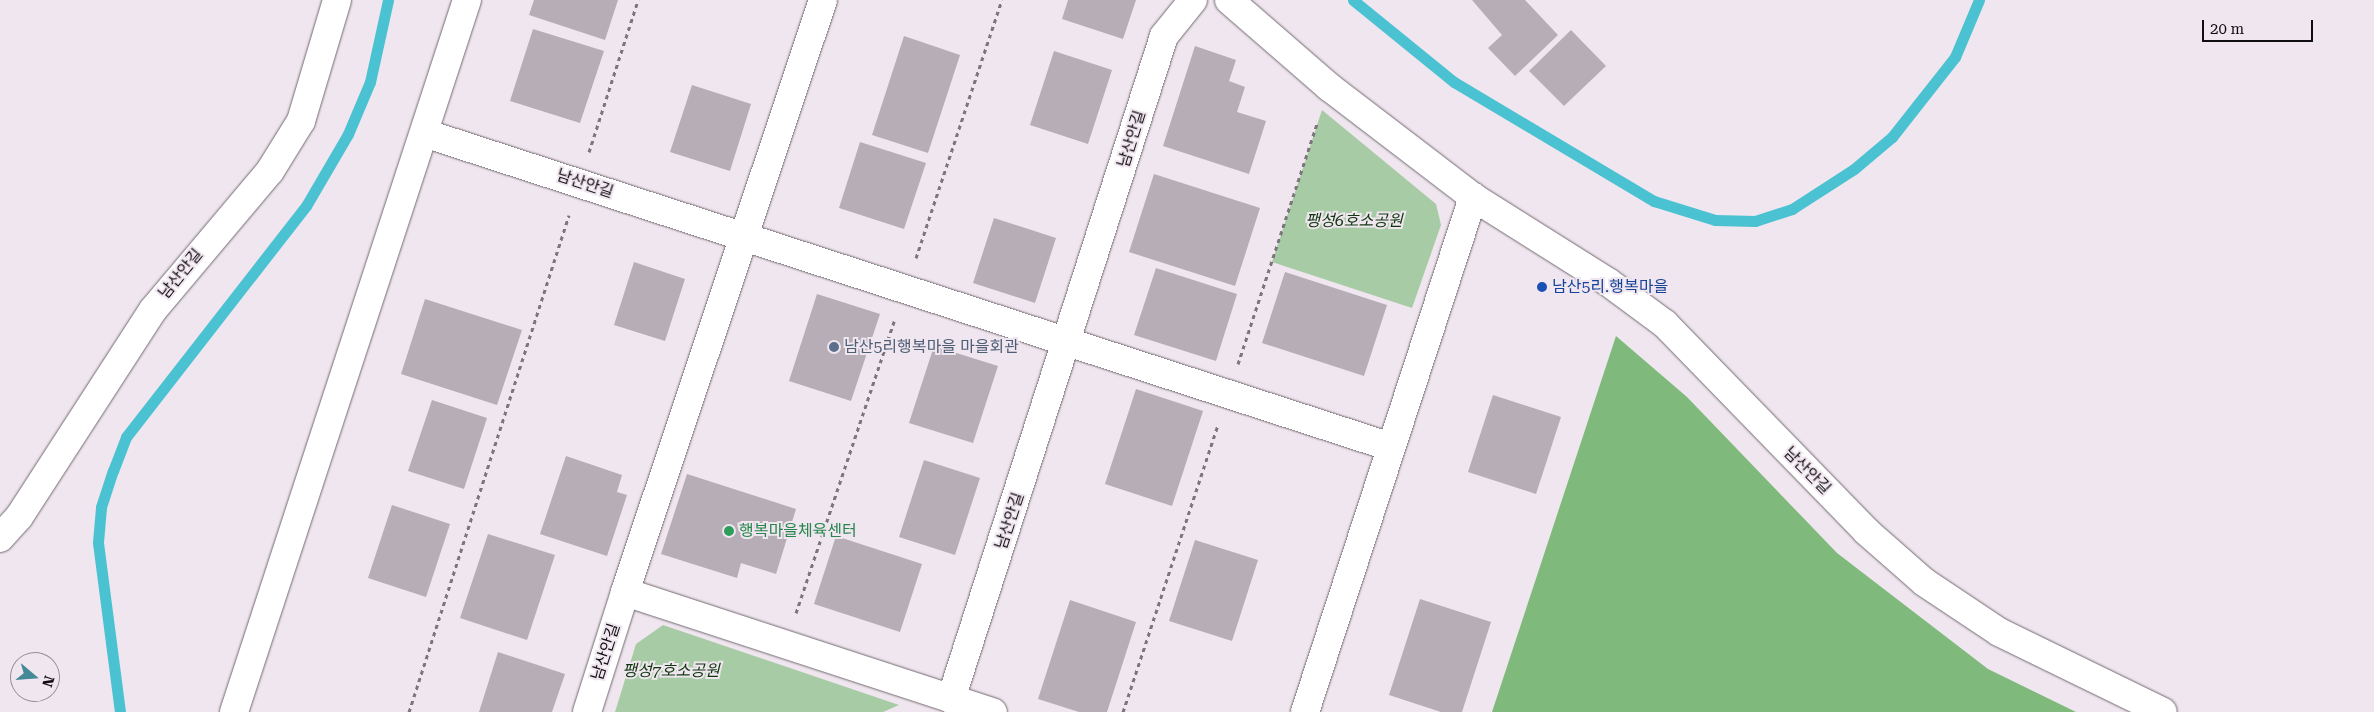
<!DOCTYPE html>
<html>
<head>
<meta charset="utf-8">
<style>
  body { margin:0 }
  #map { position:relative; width:2374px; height:712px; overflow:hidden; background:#f0e6ef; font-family:"Roboto Serif","Noto Sans KR",serif }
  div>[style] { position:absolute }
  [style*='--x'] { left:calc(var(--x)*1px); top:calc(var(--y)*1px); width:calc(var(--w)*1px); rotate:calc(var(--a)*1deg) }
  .green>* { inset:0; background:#a7cba4 }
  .forest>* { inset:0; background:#7fb97b }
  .stream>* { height:11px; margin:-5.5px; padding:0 5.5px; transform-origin:5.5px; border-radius:5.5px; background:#4bc2d2 }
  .building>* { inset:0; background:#b6adb6 }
  .path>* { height:3px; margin-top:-1.5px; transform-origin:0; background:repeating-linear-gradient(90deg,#7c767c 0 4px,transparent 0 8px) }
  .roads { filter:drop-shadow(0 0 1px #716971) drop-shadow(0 0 1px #716971) }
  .minor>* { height:28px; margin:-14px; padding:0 14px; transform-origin:14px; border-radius:14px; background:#fff }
  .dots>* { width:14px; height:14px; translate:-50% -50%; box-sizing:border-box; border:2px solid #f0e6ef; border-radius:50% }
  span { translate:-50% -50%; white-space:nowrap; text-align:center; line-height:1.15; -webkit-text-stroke:4px #f0e6ef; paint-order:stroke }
  .street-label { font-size:16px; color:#110e11 }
  .park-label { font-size:16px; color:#0e370d; font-style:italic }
  .transit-label { font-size:16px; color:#164399 }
  .left { translate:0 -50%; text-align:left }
  .service-label { font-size:16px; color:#4e5e75 }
  .leisure-label { font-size:16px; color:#27864d }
  .north { position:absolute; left:10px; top:652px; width:50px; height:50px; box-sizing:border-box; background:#f0e6ef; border:1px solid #979096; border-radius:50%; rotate:108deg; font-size:14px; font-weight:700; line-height:20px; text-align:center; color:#110e11 }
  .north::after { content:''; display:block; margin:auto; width:18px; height:22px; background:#458997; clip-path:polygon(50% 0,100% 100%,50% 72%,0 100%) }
  .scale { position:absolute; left:2202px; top:20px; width:111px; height:22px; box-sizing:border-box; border:2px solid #110e11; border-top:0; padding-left:6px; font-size:15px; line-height:18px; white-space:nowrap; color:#110e11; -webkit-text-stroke:4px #f0e6ef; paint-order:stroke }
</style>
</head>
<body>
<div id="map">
  <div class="green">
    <div style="clip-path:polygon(1322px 110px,1436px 204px,1441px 225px,1412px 308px,1272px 262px)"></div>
    <div style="clip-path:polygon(663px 625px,899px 705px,883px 712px,615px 712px,636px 644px)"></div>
  </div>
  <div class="forest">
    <div style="clip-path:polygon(1616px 336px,1687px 397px,1837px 553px,1988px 669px,2076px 712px,1492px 712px)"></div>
  </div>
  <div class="stream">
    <div style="--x:1353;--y:0;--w:130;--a:39.1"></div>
    <div style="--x:1454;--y:82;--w:233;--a:30.8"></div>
    <div style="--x:1654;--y:201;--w:64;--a:17.3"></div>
    <div style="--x:1715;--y:220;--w:40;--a:1.4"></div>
    <div style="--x:1755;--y:221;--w:39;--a:-18"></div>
    <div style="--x:1792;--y:209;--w:74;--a:-32.8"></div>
    <div style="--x:1854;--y:169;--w:50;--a:-40.1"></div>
    <div style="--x:1892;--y:137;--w:102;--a:-51.8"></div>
    <div style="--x:1955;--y:57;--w:62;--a:-67.2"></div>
    <div style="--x:120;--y:712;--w:171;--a:-97.4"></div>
    <div style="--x:98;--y:542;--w:35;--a:-85"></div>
    <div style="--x:101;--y:507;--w:38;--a:-72"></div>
    <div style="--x:113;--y:471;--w:36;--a:-69"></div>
    <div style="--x:126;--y:437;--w:293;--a:-52.1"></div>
    <div style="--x:306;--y:206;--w:83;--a:-59.7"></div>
    <div style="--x:348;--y:134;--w:56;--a:-67.1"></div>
    <div style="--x:370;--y:82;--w:84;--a:-77.6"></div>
  </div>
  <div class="building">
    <div style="clip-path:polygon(534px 0,618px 0,605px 40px,529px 15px)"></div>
    <div style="clip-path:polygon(1068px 0,1136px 0,1123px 39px,1062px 19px)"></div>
    <div style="clip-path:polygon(1472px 0,1525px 0,1558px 35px,1515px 76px,1488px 48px,1502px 35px)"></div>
    <div style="clip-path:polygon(533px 29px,604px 51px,580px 123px,510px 101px)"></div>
    <div style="clip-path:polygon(1571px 30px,1606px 66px,1564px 106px,1529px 71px)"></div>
    <div style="clip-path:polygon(904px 36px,960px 55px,928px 153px,872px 135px)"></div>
    <div style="clip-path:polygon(1195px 46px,1236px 60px,1229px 81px,1245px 87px,1237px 112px,1266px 121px,1249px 174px,1163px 146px)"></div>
    <div style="clip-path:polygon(1054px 51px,1112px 70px,1088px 144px,1030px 125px)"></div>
    <div style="clip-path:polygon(692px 85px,751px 104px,730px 171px,670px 152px)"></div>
    <div style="clip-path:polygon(860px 142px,926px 163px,904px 229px,839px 208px)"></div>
    <div style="clip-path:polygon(1154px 174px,1260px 208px,1235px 286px,1129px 252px)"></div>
    <div style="clip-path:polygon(994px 218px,1056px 238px,1035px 303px,973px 283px)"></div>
    <div style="clip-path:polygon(634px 262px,685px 279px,665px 341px,614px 325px)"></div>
    <div style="clip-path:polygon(1156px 268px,1237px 294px,1216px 361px,1134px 335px)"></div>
    <div style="clip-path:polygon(1285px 272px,1387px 305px,1364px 376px,1262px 343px)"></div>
    <div style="clip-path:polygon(817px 294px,880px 314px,851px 401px,789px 381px)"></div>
    <div style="clip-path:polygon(425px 299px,522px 330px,497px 405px,401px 374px)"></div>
    <div style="clip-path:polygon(934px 346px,998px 366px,973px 443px,909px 423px)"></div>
    <div style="clip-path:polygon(1136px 389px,1203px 411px,1172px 506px,1105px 484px)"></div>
    <div style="clip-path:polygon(1493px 395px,1561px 417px,1536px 494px,1468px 472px)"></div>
    <div style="clip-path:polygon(432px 400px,487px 418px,464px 489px,408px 471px)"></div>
    <div style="clip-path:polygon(566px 456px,622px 475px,617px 492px,627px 495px,607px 556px,540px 534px)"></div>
    <div style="clip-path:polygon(924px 460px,980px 478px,955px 555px,899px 537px)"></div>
    <div style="clip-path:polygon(687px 474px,796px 509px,776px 574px,741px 563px,737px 578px,661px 554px)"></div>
    <div style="clip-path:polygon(392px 505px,450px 524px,426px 597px,368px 578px)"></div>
    <div style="clip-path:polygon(488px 534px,555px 555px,527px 640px,460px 618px)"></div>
    <div style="clip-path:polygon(836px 536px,922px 564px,900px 632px,814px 604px)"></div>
    <div style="clip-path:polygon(1195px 540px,1258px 560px,1232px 641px,1169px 621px)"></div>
    <div style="clip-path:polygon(1420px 599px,1491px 622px,1462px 712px,1441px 712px,1389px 695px)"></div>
    <div style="clip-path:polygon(1070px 600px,1136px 622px,1107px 712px,1079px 712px,1038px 699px)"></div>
    <div style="clip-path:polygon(498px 652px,565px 674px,552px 712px,479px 712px)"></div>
  </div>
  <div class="path">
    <div style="--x:589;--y:152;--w:160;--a:-72.1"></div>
    <div style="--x:916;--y:258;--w:272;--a:-71.6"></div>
    <div style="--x:1238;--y:364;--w:256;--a:-71.8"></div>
    <div style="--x:796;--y:613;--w:308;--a:-71.4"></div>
    <div style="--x:409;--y:712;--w:522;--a:-72.15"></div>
    <div style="--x:1123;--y:712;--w:302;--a:-71.7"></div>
  </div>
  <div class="roads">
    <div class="minor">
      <div style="--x:1229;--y:0;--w:133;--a:41"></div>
      <div style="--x:1329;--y:87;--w:181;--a:37.4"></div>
      <div style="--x:1473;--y:197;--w:160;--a:32.2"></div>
      <div style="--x:1608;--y:282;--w:71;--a:36.4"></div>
      <div style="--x:1665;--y:324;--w:289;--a:45.8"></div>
      <div style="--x:1866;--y:531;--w:77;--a:41.3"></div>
      <div style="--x:1924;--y:582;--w:90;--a:33.7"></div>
      <div style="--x:1999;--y:632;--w:182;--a:26"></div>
      <div style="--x:424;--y:133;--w:1017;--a:17.99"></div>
      <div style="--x:0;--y:538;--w:28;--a:-48"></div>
      <div style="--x:19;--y:517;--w:247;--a:-57.1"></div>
      <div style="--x:153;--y:310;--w:182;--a:-49.9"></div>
      <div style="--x:270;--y:171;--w:59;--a:-58.2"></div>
      <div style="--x:301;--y:121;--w:126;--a:-73.4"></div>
      <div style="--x:625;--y:592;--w:624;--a:-71.51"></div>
      <div style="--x:951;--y:699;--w:696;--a:-72.19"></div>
      <div style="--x:1164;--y:36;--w:46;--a:-51.1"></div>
      <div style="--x:234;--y:712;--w:749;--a:-71.88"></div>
      <div style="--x:587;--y:712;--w:126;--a:-72.4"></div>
      <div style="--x:625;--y:592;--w:387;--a:18.1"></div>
      <div style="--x:1305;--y:712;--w:542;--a:-71.93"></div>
    </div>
  </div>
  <div class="dots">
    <div style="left:1542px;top:287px;background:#1a4fb4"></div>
    <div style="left:834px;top:347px;background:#5c6f8a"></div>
    <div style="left:729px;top:531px;background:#2e9e5b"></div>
  </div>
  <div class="street-label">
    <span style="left:1132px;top:139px;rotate:-73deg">남산안길</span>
    <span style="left:585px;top:184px;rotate:18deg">남산안길</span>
    <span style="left:181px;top:274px;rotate:-51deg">남산안길</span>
    <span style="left:1807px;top:471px;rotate:45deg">남산안길</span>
    <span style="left:1010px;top:521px;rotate:-72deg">남산안길</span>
    <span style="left:606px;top:652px;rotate:-72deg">남산안길</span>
  </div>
  <div class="park-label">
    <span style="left:1354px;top:221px">팽성6호소공원</span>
    <span style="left:671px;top:671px">팽성7호소공원</span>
  </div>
  <div class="transit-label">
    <span class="left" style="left:1552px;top:287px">남산5리.행복마을</span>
  </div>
  <div class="service-label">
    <span class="left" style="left:844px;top:347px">남산5리행복마을 마을회관</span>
  </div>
  <div class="leisure-label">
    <span class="left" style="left:739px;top:531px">행복마을체육센터</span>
  </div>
  <div class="north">N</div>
  <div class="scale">20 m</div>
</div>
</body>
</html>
